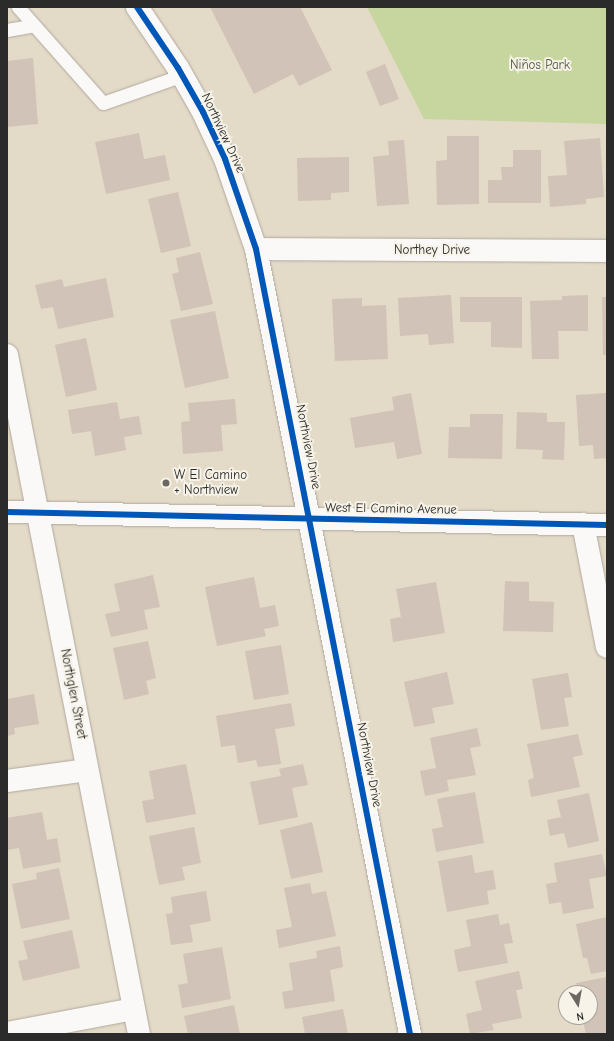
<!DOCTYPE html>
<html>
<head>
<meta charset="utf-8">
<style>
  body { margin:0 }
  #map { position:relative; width:614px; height:1041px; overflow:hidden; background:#e3dac7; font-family:"Comic Neue",sans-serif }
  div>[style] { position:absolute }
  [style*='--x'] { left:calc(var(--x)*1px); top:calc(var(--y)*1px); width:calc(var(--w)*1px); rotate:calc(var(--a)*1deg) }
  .green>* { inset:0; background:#c6d69e }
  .building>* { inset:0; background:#d1c3b7 }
  .roads { filter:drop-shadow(0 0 1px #afa99e) drop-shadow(0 0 1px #afa99e) }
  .lane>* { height:13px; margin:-6.5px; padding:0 6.5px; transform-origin:6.5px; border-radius:6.5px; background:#fbf9f7 }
  .street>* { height:22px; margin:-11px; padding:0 11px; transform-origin:11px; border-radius:11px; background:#fbf9f7 }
  .secondary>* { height:22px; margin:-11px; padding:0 11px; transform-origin:11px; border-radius:11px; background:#fbf9f7 }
  .cycleway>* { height:6px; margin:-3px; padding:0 3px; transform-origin:3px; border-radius:3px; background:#0057b8 }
  .dots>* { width:11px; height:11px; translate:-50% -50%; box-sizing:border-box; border:2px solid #f7f3e8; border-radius:50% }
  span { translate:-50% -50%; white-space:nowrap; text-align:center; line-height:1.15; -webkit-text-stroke:4px #f7f3e8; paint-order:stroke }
  .park-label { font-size:13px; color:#4c553f }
  .street-label { font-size:13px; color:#2b2b2b }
  .poi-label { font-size:13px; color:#2b2b2b }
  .left { translate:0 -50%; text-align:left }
  .frame { position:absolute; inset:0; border:8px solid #2b2b2b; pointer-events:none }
  .north { position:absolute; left:558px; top:985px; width:40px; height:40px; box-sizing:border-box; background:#f7f3e8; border:1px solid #a5a39c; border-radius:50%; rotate:169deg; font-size:11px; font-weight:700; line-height:16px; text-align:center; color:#2b2b2b }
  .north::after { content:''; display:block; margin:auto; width:14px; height:18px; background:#6b6862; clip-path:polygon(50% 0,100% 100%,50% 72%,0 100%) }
</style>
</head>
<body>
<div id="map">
  <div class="green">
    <div style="clip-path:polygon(367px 7px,607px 7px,607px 124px,424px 119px)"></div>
  </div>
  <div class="building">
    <div style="clip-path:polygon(210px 7px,300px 7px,332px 70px,299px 86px,293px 74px,254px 94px)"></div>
    <div style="clip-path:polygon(33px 58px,38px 124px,7px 127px,7px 61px)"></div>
    <div style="clip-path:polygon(385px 64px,399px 99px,380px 106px,366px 72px)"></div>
    <div style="clip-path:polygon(139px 133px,144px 159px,165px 155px,170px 180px,106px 194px,95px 142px)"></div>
    <div style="clip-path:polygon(447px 136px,479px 136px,479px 204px,437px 205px,436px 161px,447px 160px)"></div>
    <div style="clip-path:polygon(600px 138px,604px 197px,586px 199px,586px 204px,550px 207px,548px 176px,567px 175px,564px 141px)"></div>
    <div style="clip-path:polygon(404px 140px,409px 204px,377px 206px,373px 157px,389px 155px,388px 141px)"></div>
    <div style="clip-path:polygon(513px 150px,541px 150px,541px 203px,488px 203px,488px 180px,502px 180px,501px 167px,513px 167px)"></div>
    <div style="clip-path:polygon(349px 157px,349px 192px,331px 193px,331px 200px,298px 201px,297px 158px)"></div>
    <div style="clip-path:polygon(178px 192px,191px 246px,161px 253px,148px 199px)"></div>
    <div style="clip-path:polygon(200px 252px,213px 304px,181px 311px,172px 274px,179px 272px,176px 258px)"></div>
    <div style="clip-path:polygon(106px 278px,114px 317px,58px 329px,53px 307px,41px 309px,35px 285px,62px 279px,64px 287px)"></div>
    <div style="clip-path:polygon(451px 295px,454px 343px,429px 345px,428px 334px,400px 336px,398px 298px)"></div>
    <div style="clip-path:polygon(588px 295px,588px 331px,558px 331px,559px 359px,532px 359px,530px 301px,562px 300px,562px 296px)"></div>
    <div style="clip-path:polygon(460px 297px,522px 297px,522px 348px,491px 347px,491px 322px,460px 322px)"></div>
    <div style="clip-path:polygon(602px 297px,607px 297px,607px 355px,603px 355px)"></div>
    <div style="clip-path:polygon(362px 298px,362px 306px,386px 305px,388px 359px,335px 361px,332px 299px)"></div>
    <div style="clip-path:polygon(215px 311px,229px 378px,185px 388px,170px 320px)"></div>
    <div style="clip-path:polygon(86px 338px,97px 390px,66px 397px,55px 345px)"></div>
    <div style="clip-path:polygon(411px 393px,422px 454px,397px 459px,394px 442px,355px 448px,350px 418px,394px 410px,392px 397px)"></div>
    <div style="clip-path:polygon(607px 393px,607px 458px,594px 459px,593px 445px,579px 446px,576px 395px)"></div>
    <div style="clip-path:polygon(235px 399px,237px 424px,221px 425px,223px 451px,183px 454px,181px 422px,190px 421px,188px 403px)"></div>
    <div style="clip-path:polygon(117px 402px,120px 419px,139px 416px,142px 434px,124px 437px,126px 450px,95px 456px,91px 431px,72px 434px,68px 410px)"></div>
    <div style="clip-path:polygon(517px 412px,547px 413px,547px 422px,565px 422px,564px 460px,542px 459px,543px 450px,516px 449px)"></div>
    <div style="clip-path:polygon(470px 414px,503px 414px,502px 459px,448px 458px,449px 427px,470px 427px)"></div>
    <div style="clip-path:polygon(153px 575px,160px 607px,144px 610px,148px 629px,111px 637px,105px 614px,120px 611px,114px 584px)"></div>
    <div style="clip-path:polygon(254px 577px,260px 608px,275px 605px,279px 626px,264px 629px,266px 636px,217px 646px,205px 587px)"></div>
    <div style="clip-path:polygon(505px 581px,529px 582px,529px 601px,554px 602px,553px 632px,503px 631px)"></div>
    <div style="clip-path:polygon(436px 582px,445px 633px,393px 642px,390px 619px,401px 617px,396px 589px)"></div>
    <div style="clip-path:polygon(148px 641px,156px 678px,146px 681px,149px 694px,124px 700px,113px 648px)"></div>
    <div style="clip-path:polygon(281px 645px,289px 694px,254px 700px,245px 651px)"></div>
    <div style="clip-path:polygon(447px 672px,454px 704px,432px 708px,435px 723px,414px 727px,404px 682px)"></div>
    <div style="clip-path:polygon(568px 673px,572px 697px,564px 698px,569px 726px,541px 730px,532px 679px)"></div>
    <div style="clip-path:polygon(34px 694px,39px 724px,14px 728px,15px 734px,7px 736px,7px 699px)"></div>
    <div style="clip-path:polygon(291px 703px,295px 726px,275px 729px,281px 764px,258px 767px,256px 760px,238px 763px,235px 745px,221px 747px,216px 716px)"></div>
    <div style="clip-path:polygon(477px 728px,481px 746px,470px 748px,476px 775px,447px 780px,449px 791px,425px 796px,420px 771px,436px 768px,430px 738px)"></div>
    <div style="clip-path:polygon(578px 734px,583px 755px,573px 757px,580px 787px,531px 797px,528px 780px,534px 778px,527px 744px)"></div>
    <div style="clip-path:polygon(186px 764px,196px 814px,146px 823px,142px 801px,154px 799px,149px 771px)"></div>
    <div style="clip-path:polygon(303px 764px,308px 785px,292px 788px,298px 817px,259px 825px,250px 782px,281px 776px,279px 769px)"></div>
    <div style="clip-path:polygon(475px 792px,484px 843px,436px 852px,432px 829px,443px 827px,437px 799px)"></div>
    <div style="clip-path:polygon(589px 793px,599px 841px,568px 848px,564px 833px,550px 836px,547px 820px,561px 817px,557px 800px)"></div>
    <div style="clip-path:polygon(42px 812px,47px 840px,57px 838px,61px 862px,23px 869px,19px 848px,7px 850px,7px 818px)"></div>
    <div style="clip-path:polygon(312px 822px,323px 872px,291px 879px,280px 830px)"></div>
    <div style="clip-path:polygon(194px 827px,201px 863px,182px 867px,185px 880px,159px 885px,149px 836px)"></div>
    <div style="clip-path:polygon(602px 854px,607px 876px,589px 879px,594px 908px,563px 914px,561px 902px,549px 904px,546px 884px,557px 882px,554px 863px)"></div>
    <div style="clip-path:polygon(472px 855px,475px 873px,493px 870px,496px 889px,487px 891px,489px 904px,447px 912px,438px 861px)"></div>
    <div style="clip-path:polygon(59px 868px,70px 919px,21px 929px,12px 884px,37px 879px,36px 873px)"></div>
    <div style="clip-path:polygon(310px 883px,312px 894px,326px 891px,336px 936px,279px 948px,276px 930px,292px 927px,284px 888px)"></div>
    <div style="clip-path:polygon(206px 891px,211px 921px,190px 925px,193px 942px,171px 945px,166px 914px,173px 913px,171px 897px)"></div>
    <div style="clip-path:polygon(498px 914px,500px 925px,509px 923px,513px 943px,504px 944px,508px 963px,458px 972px,454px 950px,471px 946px,466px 920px)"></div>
    <div style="clip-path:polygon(607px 917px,607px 971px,591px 974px,587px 958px,583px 958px,576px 924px)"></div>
    <div style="clip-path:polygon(72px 930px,80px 968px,23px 981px,18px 961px,28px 959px,23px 941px)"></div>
    <div style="clip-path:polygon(340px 946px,343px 967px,330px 970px,335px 1001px,285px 1009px,282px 992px,293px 990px,289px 963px,317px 958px,316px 951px)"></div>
    <div style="clip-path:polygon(222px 947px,231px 999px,182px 1008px,178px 985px,188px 983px,183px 954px)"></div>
    <div style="clip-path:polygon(519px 971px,523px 989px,516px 990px,522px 1018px,492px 1024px,494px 1030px,470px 1034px,466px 1014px,482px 1010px,475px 981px)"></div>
    <div style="clip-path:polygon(607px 977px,607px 1034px,586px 1034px,582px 1017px,590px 1017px,590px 993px,578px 993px,576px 983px)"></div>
    <div style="clip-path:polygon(234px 1005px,240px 1034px,188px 1034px,184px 1016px)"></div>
    <div style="clip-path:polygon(343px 1009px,348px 1034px,305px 1034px,302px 1017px)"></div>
  </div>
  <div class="roads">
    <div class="lane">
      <div style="--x:18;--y:7;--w:128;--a:48.5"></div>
      <div style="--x:103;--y:103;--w:85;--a:-19.3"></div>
      <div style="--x:7;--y:30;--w:27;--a:-10"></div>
    </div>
    <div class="street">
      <div style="--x:137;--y:7;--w:73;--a:56.1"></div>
      <div style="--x:178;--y:68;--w:51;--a:60.4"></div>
      <div style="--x:203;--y:112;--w:52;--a:64.9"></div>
      <div style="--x:225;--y:159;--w:95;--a:71"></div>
      <div style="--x:256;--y:249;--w:800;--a:78.9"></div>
      <div style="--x:256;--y:249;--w:351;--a:0.3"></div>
      <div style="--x:7;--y:355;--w:692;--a:79"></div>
      <div style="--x:583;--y:524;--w:125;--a:79"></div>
      <div style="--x:7;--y:781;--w:81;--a:-7.8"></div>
      <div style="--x:7;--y:1033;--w:129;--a:-10.7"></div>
    </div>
    <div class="secondary">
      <div style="--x:7;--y:512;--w:600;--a:1.24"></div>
    </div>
  </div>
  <div class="cycleway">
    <div style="--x:137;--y:7;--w:73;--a:56.1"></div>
    <div style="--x:178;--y:68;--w:51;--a:60.4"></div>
    <div style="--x:203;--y:112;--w:52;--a:64.9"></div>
    <div style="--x:225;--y:159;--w:95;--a:71"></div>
    <div style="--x:256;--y:249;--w:800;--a:78.9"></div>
    <div style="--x:7;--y:512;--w:600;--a:1.24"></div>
  </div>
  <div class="dots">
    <div style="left:166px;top:483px;background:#6b6862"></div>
  </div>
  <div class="park-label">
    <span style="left:540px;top:65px">Niños Park</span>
  </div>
  <div class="street-label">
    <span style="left:223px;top:133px;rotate:65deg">Northview Drive</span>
    <span style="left:432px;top:250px">Northey Drive</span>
    <span style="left:308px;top:447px;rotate:79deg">Northview Drive</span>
    <span style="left:391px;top:509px;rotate:1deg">West El Camino Avenue</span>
    <span style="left:73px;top:694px;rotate:79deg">Northglen Street</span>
    <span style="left:369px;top:765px;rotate:79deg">Northview Drive</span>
  </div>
  <div class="poi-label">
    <span class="left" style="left:174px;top:483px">W El Camino<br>+ Northview</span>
  </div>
  <div class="frame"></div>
  <div class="north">N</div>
</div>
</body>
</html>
